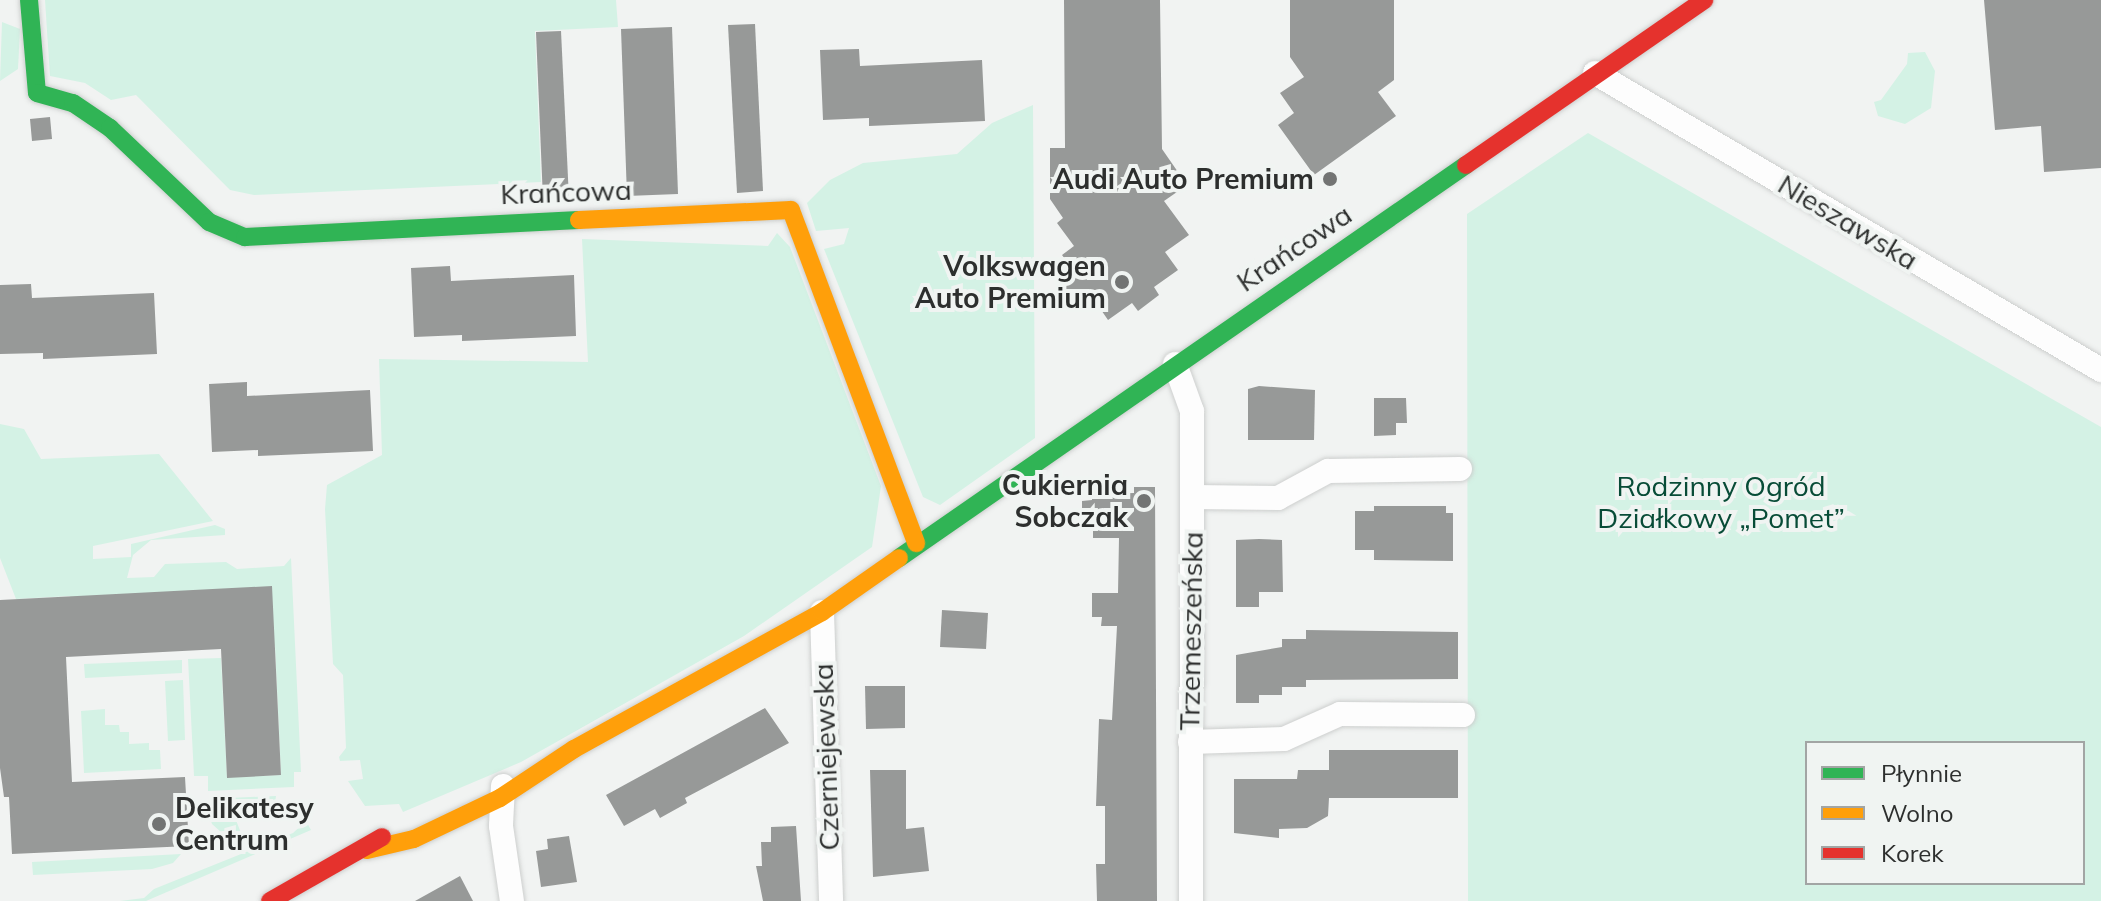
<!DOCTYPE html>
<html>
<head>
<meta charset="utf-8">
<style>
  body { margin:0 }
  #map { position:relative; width:2101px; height:901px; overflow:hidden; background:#f1f3f2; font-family:Mulish,sans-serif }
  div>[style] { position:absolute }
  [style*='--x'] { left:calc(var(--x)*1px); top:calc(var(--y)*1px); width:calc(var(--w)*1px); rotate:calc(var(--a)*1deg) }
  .green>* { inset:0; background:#d4f2e5 }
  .building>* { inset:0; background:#979998 }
  .roads { filter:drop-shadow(0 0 2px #cdcfce) drop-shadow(0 0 2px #cdcfce) }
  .street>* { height:24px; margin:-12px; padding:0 12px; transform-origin:12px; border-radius:12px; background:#fdfdfd }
  .fast>* { height:18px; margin:-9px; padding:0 9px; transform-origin:9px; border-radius:9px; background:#30b455 }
  .slow>* { height:18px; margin:-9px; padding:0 9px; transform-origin:9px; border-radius:9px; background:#ff9f0a }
  .jam>* { height:18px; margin:-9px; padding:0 9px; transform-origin:9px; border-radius:9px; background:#e5322d }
  .dots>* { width:22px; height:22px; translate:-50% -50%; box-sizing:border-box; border:4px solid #f0f4f2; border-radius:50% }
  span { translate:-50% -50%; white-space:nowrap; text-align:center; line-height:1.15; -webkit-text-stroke:8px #f0f4f2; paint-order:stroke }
  .poi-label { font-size:28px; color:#2d2f2e; font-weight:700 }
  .right { translate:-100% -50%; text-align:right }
  .left { translate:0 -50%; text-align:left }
  .street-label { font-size:28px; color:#2d2f2e }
  .park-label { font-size:28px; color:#084c37 }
  .legend { position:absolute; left:1805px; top:741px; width:280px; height:144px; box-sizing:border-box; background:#f0f4f2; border:2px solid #a2a5a4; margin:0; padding:10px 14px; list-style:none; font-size:24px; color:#2d2f2e }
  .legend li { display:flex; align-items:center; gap:16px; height:40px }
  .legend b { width:40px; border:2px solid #a2a5a4 }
</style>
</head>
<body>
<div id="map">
  <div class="green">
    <div style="clip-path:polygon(45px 0,616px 0,618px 27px,535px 31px,541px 182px,254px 195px,230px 190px,136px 95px,111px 100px,85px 83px,50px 76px)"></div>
    <div style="clip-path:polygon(2px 22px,20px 29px,18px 69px,0 81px)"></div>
    <div style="clip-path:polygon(1925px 52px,1935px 71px,1931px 108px,1905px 124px,1878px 116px,1874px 102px,1881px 100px,1907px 64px,1908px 53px)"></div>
    <div style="clip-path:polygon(1033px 105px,1035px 438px,940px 505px,923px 497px,824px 249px,844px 244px,849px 228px,816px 231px,807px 203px,830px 180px,863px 163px,957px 154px,992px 123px)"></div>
    <div style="clip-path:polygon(evenodd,1588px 133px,2101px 427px,2101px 901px,1468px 901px,1467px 214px,1588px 133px,1807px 743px,2083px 743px,2083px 883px,1807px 883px,1807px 743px)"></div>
    <div style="clip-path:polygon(777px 233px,790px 247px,881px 486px,872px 547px,744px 636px,521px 762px,403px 812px,399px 804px,365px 806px,348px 781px,363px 779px,360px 760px,340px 761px,339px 757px,346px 748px,343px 675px,333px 664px,325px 509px,327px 485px,382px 455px,379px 359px,588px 362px,582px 239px,768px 246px)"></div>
    <div style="clip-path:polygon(0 424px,24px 429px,41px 459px,159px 454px,213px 521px,93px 546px,93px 559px,131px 557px,131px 544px,215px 525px,225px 529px,225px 535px,151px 540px,133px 555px,127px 578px,154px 577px,165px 564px,226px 562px,237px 569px,284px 566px,291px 558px,301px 772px,294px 772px,294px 787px,208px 791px,208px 776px,194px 776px,188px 659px,221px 658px,227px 777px,281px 775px,275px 646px,71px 603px,70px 596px,16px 599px,0 558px)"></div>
    <div style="clip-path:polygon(182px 660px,182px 673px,85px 678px,84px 664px)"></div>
    <div style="clip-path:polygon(183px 680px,185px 740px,168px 741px,165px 681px)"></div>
    <div style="clip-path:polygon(105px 709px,105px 725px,119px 725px,120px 732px,129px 732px,129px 744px,149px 743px,149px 750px,160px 750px,161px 769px,84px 773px,81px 711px)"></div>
    <div style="clip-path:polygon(276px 796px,274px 810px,270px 799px,234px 815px,241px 833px,222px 833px,212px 824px,210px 818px,229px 817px,228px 798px)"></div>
    <div style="clip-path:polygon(306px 821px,311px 830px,146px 901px,120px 901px,144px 898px,154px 889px,293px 833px)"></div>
    <div style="clip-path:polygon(181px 854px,173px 863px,152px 869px,33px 875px,32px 862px)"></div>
  </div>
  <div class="building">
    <div style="clip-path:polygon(1064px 0,1160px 0,1162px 149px,1187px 185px,1164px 201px,1189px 235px,1165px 252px,1178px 270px,1154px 287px,1159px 295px,1138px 311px,1132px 303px,1108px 320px,1095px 301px,1080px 312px,1055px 277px,1070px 266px,1062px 255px,1074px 246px,1057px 223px,1063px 218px,1050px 199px,1050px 148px,1065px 148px)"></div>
    <div style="clip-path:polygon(1290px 0,1394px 0,1394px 80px,1378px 92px,1396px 116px,1314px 175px,1278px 125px,1294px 113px,1280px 93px,1304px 77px,1290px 57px)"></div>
    <div style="clip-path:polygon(1984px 0,2101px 0,2101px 168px,2044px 172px,2041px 126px,1995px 130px)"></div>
    <div style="clip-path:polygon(755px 24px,763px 191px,737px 193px,728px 25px)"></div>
    <div style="clip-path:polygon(672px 27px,678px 194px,627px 196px,621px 29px)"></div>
    <div style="clip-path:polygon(561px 31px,569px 199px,543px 200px,536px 32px)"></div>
    <div style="clip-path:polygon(859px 49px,860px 66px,982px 60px,985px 121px,869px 126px,869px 118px,823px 120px,820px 50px)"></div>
    <div style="clip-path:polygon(50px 117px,52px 139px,32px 141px,30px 119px)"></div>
    <div style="clip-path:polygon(450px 266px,451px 281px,574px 275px,576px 336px,462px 341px,462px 335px,414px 337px,411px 268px)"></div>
    <div style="clip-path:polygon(31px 284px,32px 298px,154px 293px,157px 354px,43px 359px,43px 353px,0 354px,0 285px)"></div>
    <div style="clip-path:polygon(247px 382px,247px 396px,370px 390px,373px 451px,258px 456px,258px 450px,212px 452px,209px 384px)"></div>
    <div style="clip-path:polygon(1259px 386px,1315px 390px,1314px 440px,1248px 440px,1248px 389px)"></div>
    <div style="clip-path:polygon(1374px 398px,1406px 398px,1407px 423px,1396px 423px,1396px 435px,1374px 436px)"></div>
    <div style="clip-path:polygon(1134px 487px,1155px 487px,1157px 901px,1097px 901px,1096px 864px,1105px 864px,1105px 806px,1096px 806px,1099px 719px,1112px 720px,1117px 626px,1101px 626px,1102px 617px,1092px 617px,1092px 593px,1118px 593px,1119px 538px,1093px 538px,1093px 525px,1082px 525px,1082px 501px,1092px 500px,1092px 494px,1134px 493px)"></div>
    <div style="clip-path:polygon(1374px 506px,1446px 506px,1446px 513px,1453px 513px,1453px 561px,1374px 560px,1374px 550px,1355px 550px,1355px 511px,1374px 511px)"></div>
    <div style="clip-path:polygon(1259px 539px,1282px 540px,1283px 592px,1259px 592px,1259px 607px,1236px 607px,1236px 540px)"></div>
    <div style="clip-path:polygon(272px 586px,281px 775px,227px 778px,221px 649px,66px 657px,72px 782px,185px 777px,189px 846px,12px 854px,9px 797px,4px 797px,0 768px,0 600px)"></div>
    <div style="clip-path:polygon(942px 610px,988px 613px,986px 649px,940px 647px)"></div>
    <div style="clip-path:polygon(1306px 630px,1458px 632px,1458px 679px,1306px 680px,1306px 687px,1282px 687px,1282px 695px,1259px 695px,1259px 703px,1236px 703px,1236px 655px,1282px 647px,1282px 639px,1306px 639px)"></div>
    <div style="clip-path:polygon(865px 686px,905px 686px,905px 728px,866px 729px)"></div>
    <div style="clip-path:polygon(765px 708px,789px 743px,685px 798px,687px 803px,660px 818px,655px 809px,624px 826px,606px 795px)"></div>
    <div style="clip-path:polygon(1329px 750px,1458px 750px,1458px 798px,1329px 798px,1328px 816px,1307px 828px,1279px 829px,1279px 838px,1234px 833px,1234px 779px,1297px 779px,1298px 770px,1329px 770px)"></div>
    <div style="clip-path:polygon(870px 770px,906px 770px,906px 829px,924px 827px,929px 871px,873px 877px)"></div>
    <div style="clip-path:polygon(796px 826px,801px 901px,763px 901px,756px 866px,762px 866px,761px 842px,771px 842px,771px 827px)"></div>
    <div style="clip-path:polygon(569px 836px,577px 882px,541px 887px,536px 851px,548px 849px,547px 839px)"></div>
    <div style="clip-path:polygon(460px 876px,473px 901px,415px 901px)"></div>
  </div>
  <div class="roads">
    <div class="street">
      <div style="--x:1595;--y:73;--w:587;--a:30.41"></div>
      <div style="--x:1175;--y:364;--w:50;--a:70.1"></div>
      <div style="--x:1192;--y:411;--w:490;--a:90.1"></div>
      <div style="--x:1193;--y:497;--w:85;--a:0.7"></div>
      <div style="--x:1278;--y:498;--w:57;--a:-28.4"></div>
      <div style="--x:1328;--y:471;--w:132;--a:-0.9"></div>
      <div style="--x:822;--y:612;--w:289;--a:88.2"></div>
      <div style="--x:1190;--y:742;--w:94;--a:-1.8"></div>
      <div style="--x:1284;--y:739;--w:61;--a:-24.1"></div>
      <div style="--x:1340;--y:714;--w:123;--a:0.5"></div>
      <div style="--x:503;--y:786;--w:40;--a:92.9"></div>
      <div style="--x:501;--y:826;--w:76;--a:81.7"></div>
    </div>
    <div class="fast">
      <div style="--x:29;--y:0;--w:93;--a:85.1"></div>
      <div style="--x:37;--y:93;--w:37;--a:16"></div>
      <div style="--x:73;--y:103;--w:45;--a:34"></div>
      <div style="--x:110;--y:128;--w:137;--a:43.5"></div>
      <div style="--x:209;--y:222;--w:39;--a:23"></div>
      <div style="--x:245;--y:237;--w:334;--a:-2.9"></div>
      <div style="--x:899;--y:558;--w:690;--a:-34.73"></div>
    </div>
    <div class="slow">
      <div style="--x:579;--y:220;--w:212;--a:-2.7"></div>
      <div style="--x:791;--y:210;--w:356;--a:69.4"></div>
      <div style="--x:367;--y:850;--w:48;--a:-13.2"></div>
      <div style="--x:414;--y:839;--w:95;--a:-25.5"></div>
      <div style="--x:500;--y:798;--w:89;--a:-33.5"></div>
      <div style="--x:574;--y:749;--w:283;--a:-28.9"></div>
      <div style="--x:822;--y:612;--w:94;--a:-35"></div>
    </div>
    <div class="jam">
      <div style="--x:1466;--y:165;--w:290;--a:-34.7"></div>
      <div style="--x:270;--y:901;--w:129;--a:-29.7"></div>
    </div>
  </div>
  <div class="dots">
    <div style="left:1330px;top:179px;background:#727473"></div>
    <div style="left:1122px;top:282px;background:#727473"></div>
    <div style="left:1144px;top:501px;background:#727473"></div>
    <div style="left:159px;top:824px;background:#727473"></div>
  </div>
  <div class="poi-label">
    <span class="right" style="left:1314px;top:179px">Audi Auto Premium</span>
    <span class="right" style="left:1106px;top:282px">Volkswagen<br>Auto Premium</span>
    <span class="right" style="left:1128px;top:501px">Cukiernia<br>Sobczak</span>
    <span class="left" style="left:175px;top:824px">Delikatesy<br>Centrum</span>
  </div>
  <div class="street-label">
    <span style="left:566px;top:192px;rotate:-2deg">Krańcowa</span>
    <span style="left:1848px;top:222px;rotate:31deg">Nieszawska</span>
    <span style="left:1294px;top:248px;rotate:-34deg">Krańcowa</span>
    <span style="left:1191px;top:631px;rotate:-89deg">Trzemeszeńska</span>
    <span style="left:826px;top:757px;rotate:-92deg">Czerniejewska</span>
  </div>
  <div class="park-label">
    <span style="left:1721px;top:502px">Rodzinny Ogród<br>Działkowy „Pomet”</span>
  </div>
  <ul class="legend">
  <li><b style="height:10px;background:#30b455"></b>Płynnie</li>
  <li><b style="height:10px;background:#ff9f0a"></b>Wolno</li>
  <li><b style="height:10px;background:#e5322d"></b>Korek</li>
  </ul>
</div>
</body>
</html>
